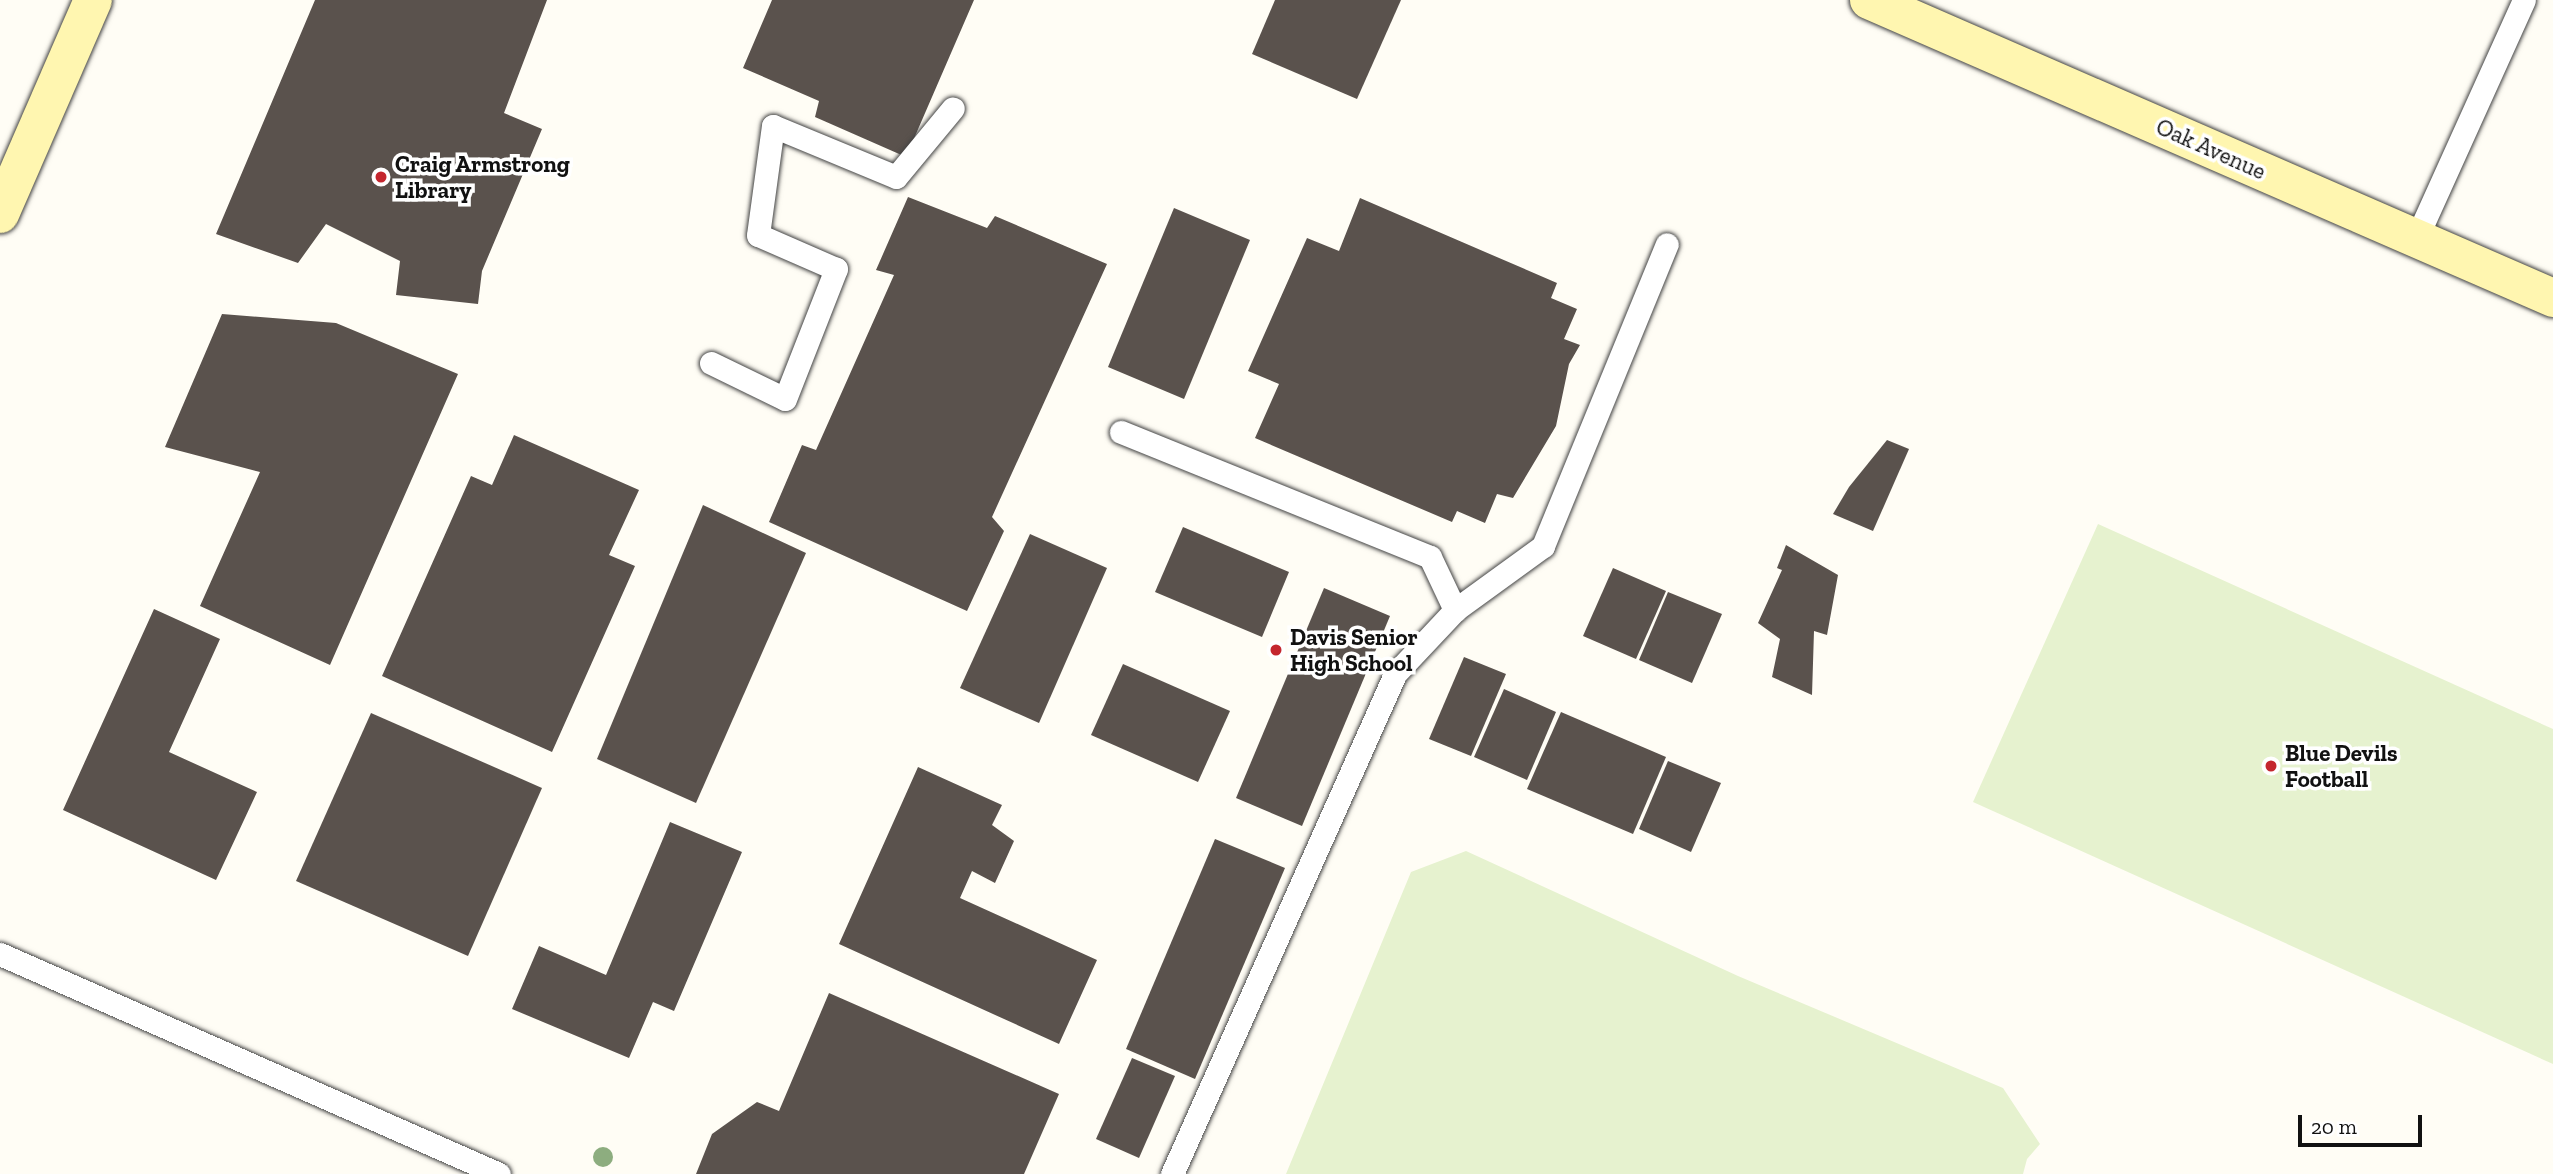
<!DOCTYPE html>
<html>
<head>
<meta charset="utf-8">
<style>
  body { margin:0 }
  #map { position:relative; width:2553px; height:1174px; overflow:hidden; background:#fffdf5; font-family:"Zilla Slab",serif }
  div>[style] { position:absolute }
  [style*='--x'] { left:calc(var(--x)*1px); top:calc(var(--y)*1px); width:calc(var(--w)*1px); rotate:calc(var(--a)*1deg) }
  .pitch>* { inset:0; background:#e6f2cf }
  .building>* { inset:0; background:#5a524d }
  .roads { filter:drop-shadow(0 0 2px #444) drop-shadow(0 0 2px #444) }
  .lane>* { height:23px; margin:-11.5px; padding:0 11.5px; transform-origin:11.5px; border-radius:11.5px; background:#fff }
  .secondary>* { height:38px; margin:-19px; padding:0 19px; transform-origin:19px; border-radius:19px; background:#fff6b0 }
  .trees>* { width:20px; height:20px; margin:-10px; border-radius:50%; background:#8dad7f }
  .dots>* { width:19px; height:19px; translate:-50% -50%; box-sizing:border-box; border:4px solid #fff; border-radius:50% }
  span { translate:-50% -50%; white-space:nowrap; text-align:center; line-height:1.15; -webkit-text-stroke:7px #fff; paint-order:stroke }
  .street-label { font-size:23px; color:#111 }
  .poi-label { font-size:23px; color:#111; font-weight:700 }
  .left { translate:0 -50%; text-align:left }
  .scale { position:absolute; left:2298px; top:1115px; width:124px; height:32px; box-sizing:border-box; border:4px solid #111; border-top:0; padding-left:9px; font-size:21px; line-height:24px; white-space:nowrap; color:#111; -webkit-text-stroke:5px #fff; paint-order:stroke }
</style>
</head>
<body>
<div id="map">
  <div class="pitch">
    <div style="clip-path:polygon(2098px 524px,2553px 729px,2553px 1064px,1973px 802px)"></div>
    <div style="clip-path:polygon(1466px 851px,1738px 976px,2003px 1088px,2040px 1144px,2027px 1159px,2023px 1174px,1286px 1174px,1411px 872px)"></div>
  </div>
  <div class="building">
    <div style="clip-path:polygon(315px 0,547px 0,504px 113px,542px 129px,482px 271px,478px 304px,396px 295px,400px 261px,326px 224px,298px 263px,216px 234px)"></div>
    <div style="clip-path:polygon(772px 0,974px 0,906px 157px,815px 117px,819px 101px,743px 68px)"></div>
    <div style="clip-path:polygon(1275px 0,1401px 0,1357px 99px,1252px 54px)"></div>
    <div style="clip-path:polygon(908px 197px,987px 228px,995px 216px,1107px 264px,992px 517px,1004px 531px,967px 611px,769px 522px,802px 445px,816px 450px,894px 275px,876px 270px)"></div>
    <div style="clip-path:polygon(1360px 198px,1557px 283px,1551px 298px,1577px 309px,1564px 339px,1580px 345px,1569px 364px,1556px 426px,1513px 498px,1497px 494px,1485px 523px,1457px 511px,1452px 522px,1255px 438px,1279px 384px,1248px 371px,1307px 238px,1339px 251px)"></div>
    <div style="clip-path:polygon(1174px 208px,1250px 240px,1184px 399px,1108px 367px)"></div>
    <div style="clip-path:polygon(222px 314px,336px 323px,458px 374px,330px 665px,200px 606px,260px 472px,165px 447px)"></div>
    <div style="clip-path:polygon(514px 435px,639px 490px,609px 555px,635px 566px,552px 752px,382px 676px,471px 476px,492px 485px)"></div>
    <div style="clip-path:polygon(1887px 440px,1909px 449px,1873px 531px,1833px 514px,1849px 487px)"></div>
    <div style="clip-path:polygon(703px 505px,806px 553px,696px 803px,597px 759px)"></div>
    <div style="clip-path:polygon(1183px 527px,1289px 572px,1262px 637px,1155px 592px)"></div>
    <div style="clip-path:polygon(1030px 534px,1107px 568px,1039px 723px,960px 688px)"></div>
    <div style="clip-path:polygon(1786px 545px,1838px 575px,1827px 635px,1814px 631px,1812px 695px,1772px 677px,1780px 639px,1758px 623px,1782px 570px,1777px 568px)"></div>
    <div style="clip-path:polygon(1613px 568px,1666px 591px,1636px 659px,1583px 636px)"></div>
    <div style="clip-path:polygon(1324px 588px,1390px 616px,1302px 826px,1236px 798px)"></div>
    <div style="clip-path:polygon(1668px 592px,1722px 614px,1692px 683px,1639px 660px)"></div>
    <div style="clip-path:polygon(154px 609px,220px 639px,169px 752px,257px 792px,216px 880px,63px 810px)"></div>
    <div style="clip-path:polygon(1464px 657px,1506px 674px,1471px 756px,1429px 739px)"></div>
    <div style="clip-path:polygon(1123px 664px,1230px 711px,1198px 782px,1091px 735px)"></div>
    <div style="clip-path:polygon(1504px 689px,1556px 712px,1527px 780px,1474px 757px)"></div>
    <div style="clip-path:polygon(1561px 712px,1666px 757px,1633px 834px,1527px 789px)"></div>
    <div style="clip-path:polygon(371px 713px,542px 788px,468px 956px,296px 881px)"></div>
    <div style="clip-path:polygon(1668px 761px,1721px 783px,1691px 852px,1639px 829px)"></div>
    <div style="clip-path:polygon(918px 767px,1002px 805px,992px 825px,1014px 841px,995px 883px,972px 871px,960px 898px,1097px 960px,1059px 1044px,839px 944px)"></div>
    <div style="clip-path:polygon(670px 822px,742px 852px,674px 1011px,653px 1002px,629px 1058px,512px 1009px,539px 946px,606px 975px)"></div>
    <div style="clip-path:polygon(1215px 839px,1285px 868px,1195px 1079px,1126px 1049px)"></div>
    <div style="clip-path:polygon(829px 993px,1059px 1094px,1024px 1174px,696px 1174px,712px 1134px,757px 1102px,779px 1111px)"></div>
    <div style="clip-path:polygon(1132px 1058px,1175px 1076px,1139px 1158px,1096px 1139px)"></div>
  </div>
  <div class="roads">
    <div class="lane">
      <div style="--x:2416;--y:239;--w:262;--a:-65.7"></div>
      <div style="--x:711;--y:363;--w:82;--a:25.9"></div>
      <div style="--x:785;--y:399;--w:140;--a:-68.6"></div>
      <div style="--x:836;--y:269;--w:85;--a:-156.4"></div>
      <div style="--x:758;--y:235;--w:110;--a:-82.2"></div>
      <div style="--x:773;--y:126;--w:133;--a:22.5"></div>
      <div style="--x:896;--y:177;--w:89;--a:-50.4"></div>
      <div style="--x:1121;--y:432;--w:333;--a:22"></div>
      <div style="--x:1430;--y:557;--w:59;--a:64.7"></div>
      <div style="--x:0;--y:954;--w:545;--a:23.79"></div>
      <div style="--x:1172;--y:1174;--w:547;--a:-65.96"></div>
      <div style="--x:1395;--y:674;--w:88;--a:-46.8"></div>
      <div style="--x:1455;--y:610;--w:109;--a:-36"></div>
      <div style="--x:1543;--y:546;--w:326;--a:-67.7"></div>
    </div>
    <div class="secondary">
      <div style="--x:1869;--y:0;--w:746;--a:23.54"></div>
      <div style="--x:0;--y:214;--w:233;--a:-66.5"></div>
    </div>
  </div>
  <div class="trees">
    <div style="left:603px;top:1157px"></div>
  </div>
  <div class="dots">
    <div style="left:381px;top:177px;background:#c4262e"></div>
    <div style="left:1276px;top:650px;background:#c4262e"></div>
    <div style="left:2271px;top:766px;background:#c4262e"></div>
  </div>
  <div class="street-label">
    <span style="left:2211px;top:149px;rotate:24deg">Oak Avenue</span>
  </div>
  <div class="poi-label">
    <span class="left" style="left:395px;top:177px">Craig Armstrong<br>Library</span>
    <span class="left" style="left:1290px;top:650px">Davis Senior<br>High School</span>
    <span class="left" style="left:2285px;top:766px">Blue Devils<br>Football</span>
  </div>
  <div class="scale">20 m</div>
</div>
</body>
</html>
